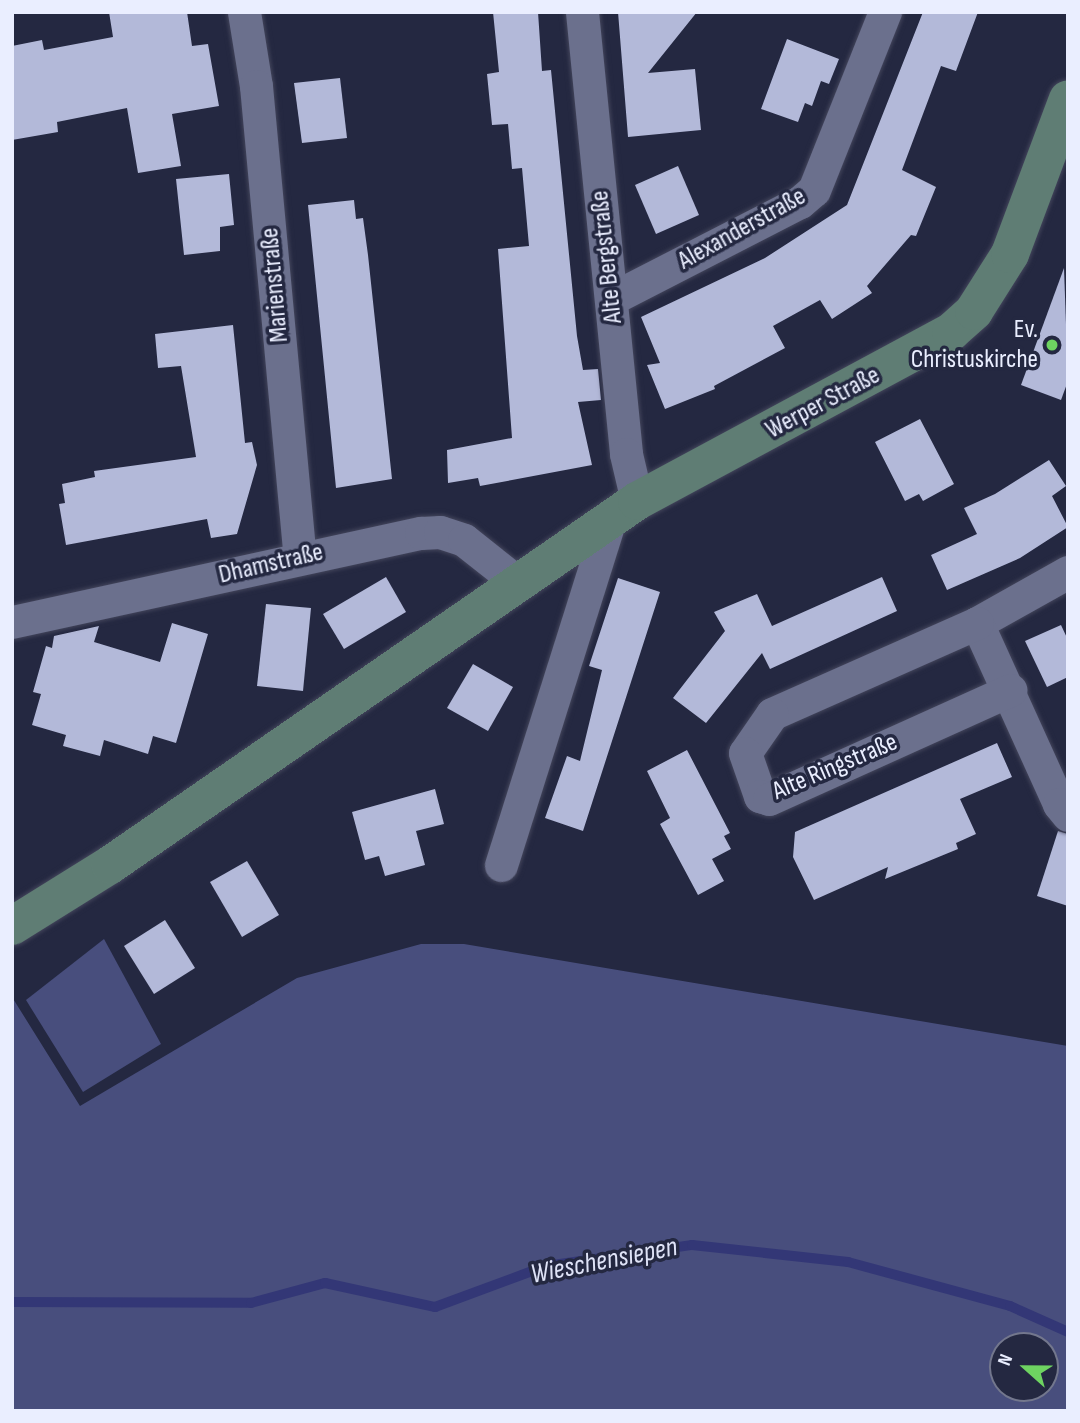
<!DOCTYPE html>
<html>
<head>
<meta charset="utf-8">
<style>
  body { margin:0 }
  #map { position:relative; width:1080px; height:1423px; overflow:hidden; background:#242841; font-family:"Sofia Sans Condensed",sans-serif }
  div>[style] { position:absolute }
  [style*='--x'] { left:calc(var(--x)*1px); top:calc(var(--y)*1px); width:calc(var(--w)*1px); rotate:calc(var(--a)*1deg) }
  .green>* { inset:0; background:#484e7d }
  .stream>* { height:10px; margin:-5px; padding:0 5px; transform-origin:5px; border-radius:5px; background:#333776 }
  .building>* { inset:0; background:#b3b9d9 }
  .roads { filter:drop-shadow(0 0 2px #43455b) drop-shadow(0 0 2px #43455b) }
  .street>* { height:33px; margin:-16.5px; padding:0 16.5px; transform-origin:16.5px; border-radius:16.5px; background:#6b708d }
  .secondary>* { height:38px; margin:-19px; padding:0 19px; transform-origin:19px; border-radius:19px; background:#5f7d74 }
  .dots>* { width:19px; height:19px; translate:-50% -50%; box-sizing:border-box; border:4px solid #242841; border-radius:50% }
  span { translate:-50% -50%; white-space:nowrap; text-align:center; line-height:1.15; -webkit-text-stroke:7px #242841; paint-order:stroke }
  .street-label { font-size:26px; color:#eaeeff }
  .poi-label { font-size:26px; color:#eaeeff }
  .right { translate:-100% -50%; text-align:right }
  .water-label { font-size:28px; color:#dfe3f7; font-style:italic }
  .frame { position:absolute; inset:0; border:14px solid #eaeeff; pointer-events:none }
  .north { position:absolute; left:989px; top:1332px; width:70px; height:70px; box-sizing:border-box; background:#242841; border:2px solid #73778d; border-radius:50%; rotate:291deg; font-size:19px; font-weight:700; line-height:28px; text-align:center; color:#eaeeff }
  .north::after { content:''; display:block; margin:auto; width:24px; height:32px; background:#6ed361; clip-path:polygon(50% 0,100% 100%,50% 72%,0 100%) }
</style>
</head>
<body>
<div id="map">
  <div class="green">
    <div style="clip-path:polygon(104px 939px,161px 1044px,83px 1092px,26px 1000px)"></div>
    <div style="clip-path:polygon(evenodd,421px 944px,464px 944px,1068px 1046px,1068px 1411px,12px 1411px,12px 997px,80px 1106px,297px 978px,421px 944px,1003px 1346px,1045px 1346px,1045px 1388px,1003px 1388px,1003px 1346px)"></div>
  </div>
  <div class="stream">
    <div style="--x:12;--y:1302;--w:239;--a:0.2"></div>
    <div style="--x:251;--y:1303;--w:77;--a:-15.1"></div>
    <div style="--x:325;--y:1283;--w:113;--a:12.3"></div>
    <div style="--x:435;--y:1307;--w:118;--a:-20.3"></div>
    <div style="--x:546;--y:1266;--w:148;--a:-8.2"></div>
    <div style="--x:692;--y:1245;--w:157;--a:6.2"></div>
    <div style="--x:848;--y:1262;--w:168;--a:15.2"></div>
    <div style="--x:1010;--y:1306;--w:64;--a:24.1"></div>
  </div>
  <div class="building">
    <div style="clip-path:polygon(109px 12px,187px 12px,192px 46px,208px 44px,219px 106px,172px 114px,181px 166px,138px 173px,127px 108px,57px 122px,58px 132px,12px 140px,12px 46px,42px 40px,44px 50px,113px 37px)"></div>
    <div style="clip-path:polygon(493px 12px,538px 12px,542px 71px,551px 70px,577px 336px,583px 370px,598px 369px,601px 400px,578px 402px,592px 465px,480px 486px,478px 478px,448px 483px,447px 450px,512px 438px,498px 249px,529px 246px,522px 168px,512px 169px,508px 124px,492px 125px,487px 74px,499px 72px)"></div>
    <div style="clip-path:polygon(618px 12px,697px 12px,648px 73px,695px 69px,701px 130px,628px 137px)"></div>
    <div style="clip-path:polygon(923px 12px,978px 12px,956px 71px,941px 66px,902px 170px,936px 187px,916px 236px,911px 235px,867px 286px,872px 293px,832px 319px,820px 300px,773px 326px,785px 348px,714px 386px,715px 389px,665px 409px,647px 365px,660px 363px,641px 317px,765px 258px,847px 205px)"></div>
    <div style="clip-path:polygon(787px 39px,839px 59px,829px 84px,821px 81px,812px 106px,805px 103px,798px 122px,761px 109px)"></div>
    <div style="clip-path:polygon(340px 78px,347px 138px,302px 143px,294px 83px)"></div>
    <div style="clip-path:polygon(678px 166px,699px 215px,656px 234px,635px 185px)"></div>
    <div style="clip-path:polygon(229px 174px,234px 225px,220px 227px,220px 251px,184px 255px,176px 179px)"></div>
    <div style="clip-path:polygon(354px 200px,356px 219px,363px 218px,368px 255px,392px 479px,336px 488px,308px 205px)"></div>
    <div style="clip-path:polygon(1064px 268px,1068px 381px,1061px 400px,1021px 385px)"></div>
    <div style="clip-path:polygon(233px 325px,245px 443px,252px 442px,257px 465px,237px 534px,211px 538px,207px 519px,66px 545px,59px 504px,65px 503px,62px 484px,95px 477px,94px 471px,196px 457px,181px 366px,158px 368px,155px 334px)"></div>
    <div style="clip-path:polygon(920px 419px,954px 484px,923px 501px,919px 494px,905px 501px,875px 442px)"></div>
    <div style="clip-path:polygon(1049px 460px,1066px 486px,1052px 496px,1068px 527px,1020px 558px,947px 590px,931px 555px,977px 534px,964px 508px,995px 494px)"></div>
    <div style="clip-path:polygon(386px 577px,406px 612px,344px 649px,323px 614px)"></div>
    <div style="clip-path:polygon(882px 577px,897px 611px,770px 669px,762px 653px,706px 723px,673px 698px,725px 631px,714px 612px,757px 594px,772px 626px)"></div>
    <div style="clip-path:polygon(618px 578px,660px 592px,583px 831px,545px 818px,567px 756px,580px 761px,602px 670px,589px 666px)"></div>
    <div style="clip-path:polygon(266px 604px,311px 608px,303px 691px,257px 686px)"></div>
    <div style="clip-path:polygon(172px 623px,208px 634px,176px 743px,153px 736px,148px 754px,104px 740px,100px 756px,63px 746px,66px 735px,32px 725px,41px 694px,33px 692px,46px 646px,52px 648px,54px 636px,99px 626px,94px 642px,160px 662px)"></div>
    <div style="clip-path:polygon(1061px 625px,1068px 640px,1068px 677px,1047px 687px,1025px 641px)"></div>
    <div style="clip-path:polygon(473px 664px,513px 687px,488px 731px,447px 708px)"></div>
    <div style="clip-path:polygon(997px 743px,1012px 777px,960px 799px,976px 834px,956px 843px,958px 849px,885px 879px,888px 867px,814px 900px,793px 857px,795px 832px)"></div>
    <div style="clip-path:polygon(687px 750px,730px 833px,724px 836px,731px 849px,712px 859px,724px 881px,698px 895px,660px 824px,670px 818px,647px 771px)"></div>
    <div style="clip-path:polygon(435px 789px,444px 824px,416px 831px,425px 865px,385px 876px,379px 856px,365px 860px,352px 812px)"></div>
    <div style="clip-path:polygon(1058px 831px,1068px 834px,1068px 906px,1037px 896px)"></div>
    <div style="clip-path:polygon(247px 861px,279px 915px,242px 937px,210px 882px)"></div>
    <div style="clip-path:polygon(165px 920px,195px 968px,154px 994px,124px 946px)"></div>
  </div>
  <div class="roads">
    <div class="street">
      <div style="--x:244;--y:12;--w:75;--a:80.8"></div>
      <div style="--x:256;--y:86;--w:474;--a:84.7"></div>
      <div style="--x:582;--y:12;--w:444;--a:84.3"></div>
      <div style="--x:626;--y:454;--w:48;--a:76.8"></div>
      <div style="--x:611;--y:299;--w:212;--a:-27.2"></div>
      <div style="--x:800;--y:202;--w:18;--a:-41"></div>
      <div style="--x:814;--y:190;--w:192;--a:-68.3"></div>
      <div style="--x:1068;--y:572;--w:104;--a:150.7"></div>
      <div style="--x:977;--y:623;--w:199;--a:65.6"></div>
      <div style="--x:1059;--y:804;--w:14;--a:51"></div>
      <div style="--x:12;--y:622;--w:419;--a:-12.3"></div>
      <div style="--x:421;--y:533;--w:19;--a:-3"></div>
      <div style="--x:440;--y:532;--w:25;--a:18"></div>
      <div style="--x:464;--y:540;--w:68;--a:38.4"></div>
      <div style="--x:977;--y:623;--w:224;--a:156.1"></div>
      <div style="--x:772;--y:714;--w:47;--a:124.7"></div>
      <div style="--x:745;--y:753;--w:46;--a:70.8"></div>
      <div style="--x:760;--y:796;--w:9;--a:18"></div>
      <div style="--x:769;--y:799;--w:265;--a:-24.3"></div>
      <div style="--x:501;--y:865;--w:362;--a:-72.5"></div>
    </div>
    <div class="secondary">
      <div style="--x:12;--y:926;--w:115;--a:-31.9"></div>
      <div style="--x:110;--y:865;--w:640;--a:-34.63"></div>
      <div style="--x:637;--y:501;--w:357;--a:-28.3"></div>
      <div style="--x:951;--y:332;--w:31;--a:-42"></div>
      <div style="--x:974;--y:311;--w:67;--a:-57.7"></div>
      <div style="--x:1010;--y:254;--w:165;--a:-69.5"></div>
    </div>
  </div>
  <div class="dots">
    <div style="left:1052px;top:345px;background:#6ed361"></div>
  </div>
  <div class="street-label">
    <span style="left:742px;top:229px;rotate:-29deg">Alexanderstraße</span>
    <span style="left:607px;top:257px;rotate:-96deg">Alte Bergstraße</span>
    <span style="left:275px;top:285px;rotate:-95deg">Marienstraße</span>
    <span style="left:823px;top:403px;rotate:-28deg">Werper Straße</span>
    <span style="left:271px;top:564px;rotate:-13deg">Dhamstraße</span>
    <span style="left:835px;top:767px;rotate:-23deg">Alte Ringstraße</span>
  </div>
  <div class="poi-label">
    <span class="right" style="left:1038px;top:345px">Ev.<br>Christuskirche</span>
  </div>
  <div class="water-label">
    <span style="left:604px;top:1261px;rotate:-11deg">Wieschensiepen</span>
  </div>
  <div class="frame"></div>
  <div class="north">N</div>
</div>
</body>
</html>
